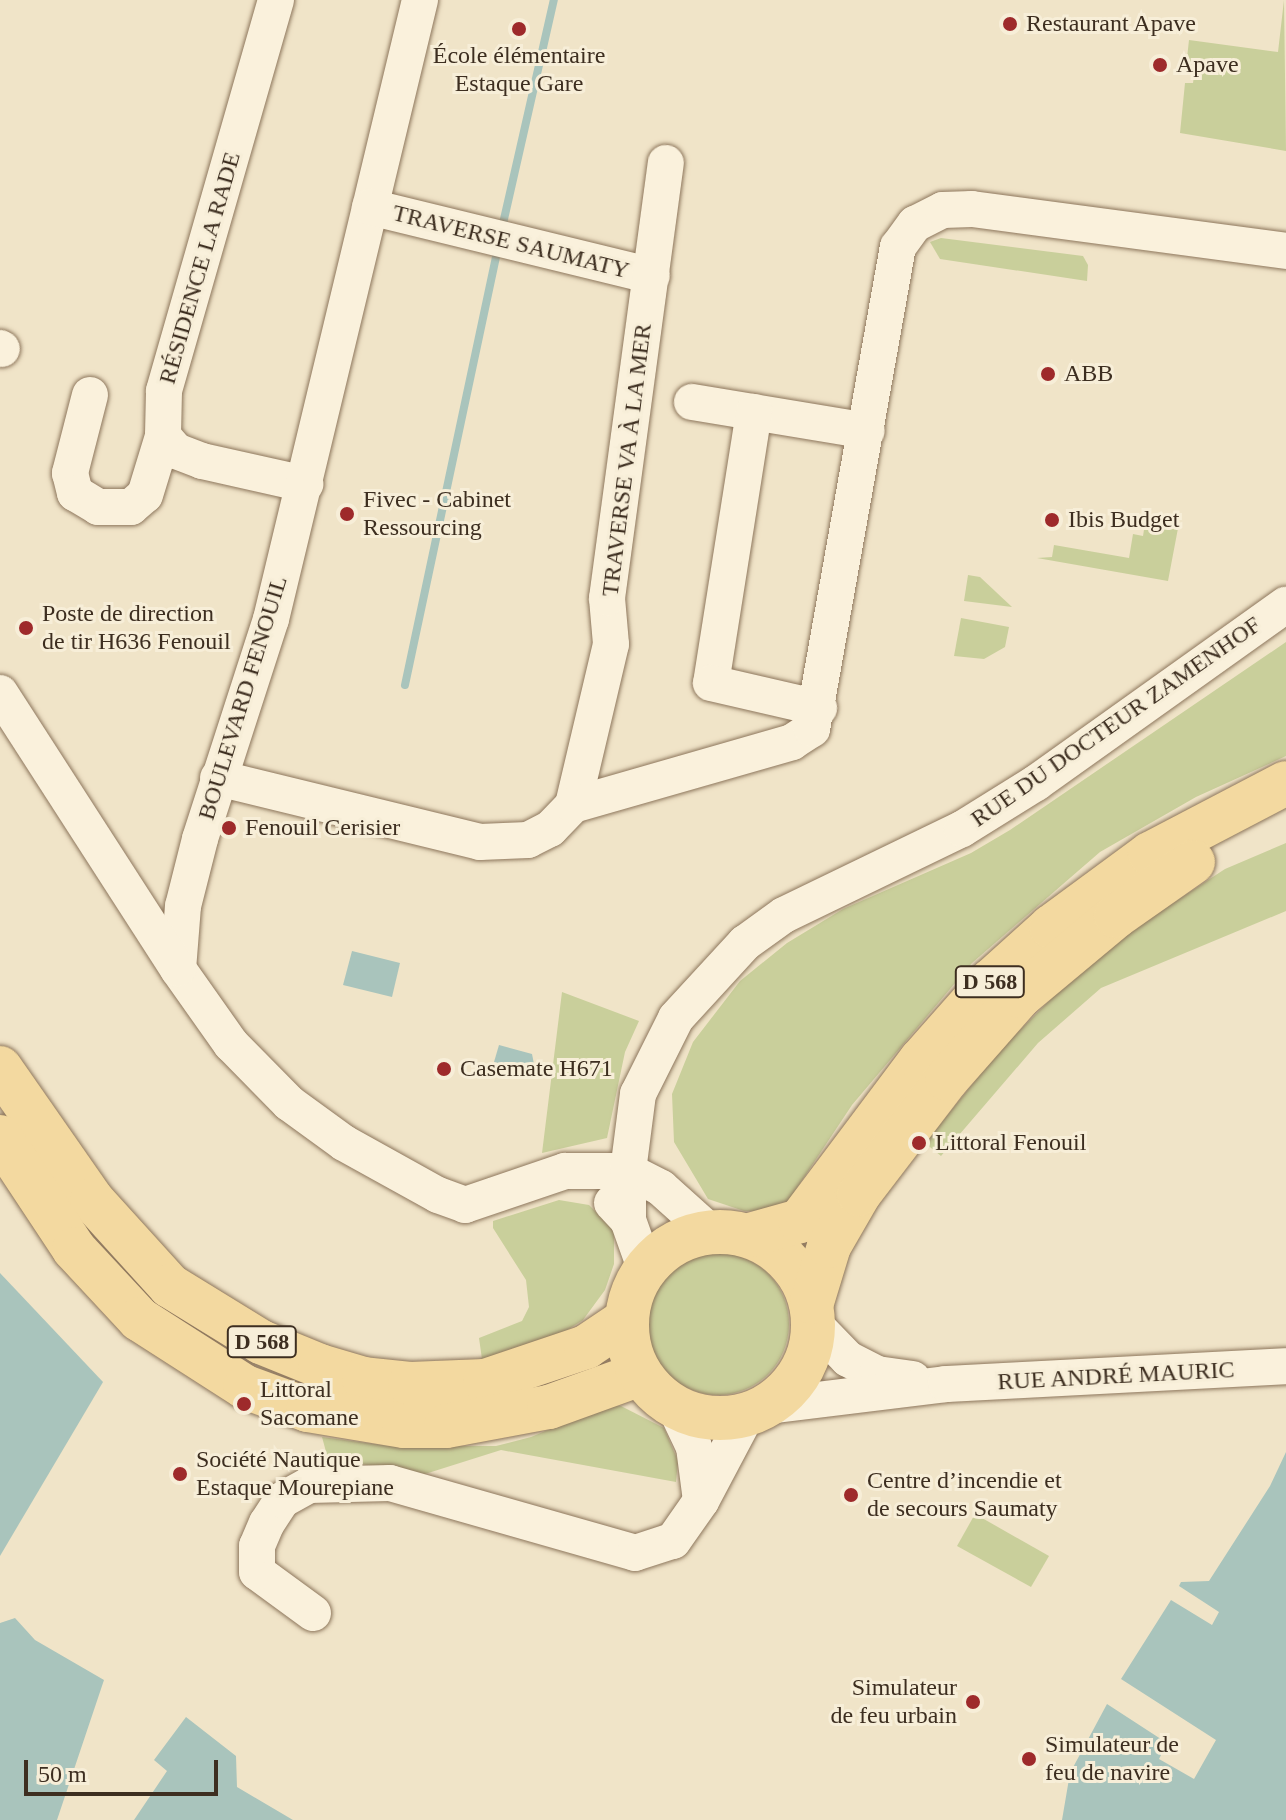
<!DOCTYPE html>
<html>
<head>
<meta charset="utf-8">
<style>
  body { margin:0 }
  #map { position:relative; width:1286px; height:1820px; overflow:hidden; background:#f0e4c8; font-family:"Times New Roman",serif }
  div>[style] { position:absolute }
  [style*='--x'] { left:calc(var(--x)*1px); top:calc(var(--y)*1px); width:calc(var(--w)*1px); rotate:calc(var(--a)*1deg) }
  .green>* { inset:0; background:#c9cf9b }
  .round { border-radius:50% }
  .water>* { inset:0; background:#a9c4bc }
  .stream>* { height:8px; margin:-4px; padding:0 4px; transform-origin:4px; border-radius:4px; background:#a9c4bc }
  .roads { filter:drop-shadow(0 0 2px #8d765c) drop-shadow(0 0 2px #8d765c) }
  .minor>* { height:36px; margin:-18px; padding:0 18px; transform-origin:18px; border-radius:18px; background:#faf1dc }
  .major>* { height:44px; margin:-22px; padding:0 22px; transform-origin:22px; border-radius:22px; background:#f3d9a0 }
  .major>.ring { margin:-22px; padding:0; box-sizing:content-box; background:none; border:44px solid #f3d9a0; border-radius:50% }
  .dots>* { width:22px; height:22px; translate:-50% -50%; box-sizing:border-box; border:4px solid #f7eed8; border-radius:50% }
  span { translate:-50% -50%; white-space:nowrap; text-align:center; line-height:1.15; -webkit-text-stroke:6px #f7eed8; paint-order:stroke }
  .shield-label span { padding:2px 6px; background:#f7eed8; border:2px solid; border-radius:6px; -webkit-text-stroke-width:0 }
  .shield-label { font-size:22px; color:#3d2e20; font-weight:700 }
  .poi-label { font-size:24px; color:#3d2e20 }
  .left { translate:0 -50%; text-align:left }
  .right { translate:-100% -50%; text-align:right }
  .street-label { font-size:24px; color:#3d2e20 }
  .scale { position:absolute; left:24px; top:1760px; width:194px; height:36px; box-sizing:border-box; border:4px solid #3d2e20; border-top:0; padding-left:10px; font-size:24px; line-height:28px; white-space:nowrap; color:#3d2e20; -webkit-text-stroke:6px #f7eed8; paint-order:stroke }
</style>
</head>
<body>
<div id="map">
  <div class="green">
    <div style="clip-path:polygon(1284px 0,1286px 151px,1180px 133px,1185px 83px,1193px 83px,1195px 69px,1186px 67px,1189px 40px,1278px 52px)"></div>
    <div style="clip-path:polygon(941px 238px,1083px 256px,1088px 265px,1087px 281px,940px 259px,930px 242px)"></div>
    <div style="clip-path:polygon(1146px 517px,1179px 523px,1168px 581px,1037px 558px,1052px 557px,1054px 545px,1129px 558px,1133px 534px,1143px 536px)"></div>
    <div style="clip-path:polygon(968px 575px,980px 577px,1012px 607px,964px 601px)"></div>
    <div style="clip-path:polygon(961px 618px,1009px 627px,1005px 647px,984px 659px,954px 656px)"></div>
    <div style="clip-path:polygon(1286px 642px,1286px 756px,1196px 797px,1100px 852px,972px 963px,852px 1105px,787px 1203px,767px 1211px,744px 1211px,708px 1199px,674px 1142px,672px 1094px,693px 1042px,740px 981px,787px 943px,843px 909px,971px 853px,1010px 830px)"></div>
    <div style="clip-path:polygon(1286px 843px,1286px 911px,1101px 988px,1038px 1043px,941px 1156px,925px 1143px,999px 1051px,1097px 953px,1225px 869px)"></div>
    <div style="clip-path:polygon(562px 992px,639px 1021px,625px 1052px,607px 1138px,542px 1153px)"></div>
    <div style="clip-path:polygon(559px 1200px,589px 1205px,614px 1230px,614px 1264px,605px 1290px,583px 1320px,553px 1339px,482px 1359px,479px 1338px,522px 1321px,529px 1307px,526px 1280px,493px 1228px,493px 1221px)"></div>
    <div class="round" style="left:647px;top:1253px;width:142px;height:142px"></div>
    <div style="clip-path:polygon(605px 1406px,621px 1406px,664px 1428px,678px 1461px,676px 1482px,501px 1450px,425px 1474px,328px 1459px,322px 1437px,389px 1446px,496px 1446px,531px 1437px)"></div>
    <div style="clip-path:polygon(975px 1514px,1049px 1556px,1031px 1587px,957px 1546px)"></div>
  </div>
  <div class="water">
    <div style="clip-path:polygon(352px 951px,400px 963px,392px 997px,343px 985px)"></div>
    <div style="clip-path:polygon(499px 1045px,532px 1054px,534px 1064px,528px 1070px,494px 1062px)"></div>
    <div style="clip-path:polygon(0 1273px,103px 1382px,0 1556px)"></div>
    <div style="clip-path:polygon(1286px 1452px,1286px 1820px,1062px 1820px,1070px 1773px,1107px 1704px,1167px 1743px,1159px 1759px,1194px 1779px,1216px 1740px,1121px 1679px,1171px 1600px,1212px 1625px,1219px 1612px,1179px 1586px,1181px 1582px,1209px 1581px,1270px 1486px)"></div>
    <div style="clip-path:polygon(15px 1618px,35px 1640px,104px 1680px,57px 1820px,0 1820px,0 1623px)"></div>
    <div style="clip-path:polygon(186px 1717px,236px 1756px,237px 1787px,293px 1820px,134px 1820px,167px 1771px,154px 1760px)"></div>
  </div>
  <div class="stream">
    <div style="--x:502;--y:228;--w:234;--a:-77.2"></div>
    <div style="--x:405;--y:685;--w:439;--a:-78"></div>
  </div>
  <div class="roads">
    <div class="minor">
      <div style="--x:276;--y:0;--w:407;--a:106"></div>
      <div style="--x:164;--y:391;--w:45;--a:91.3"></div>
      <div style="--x:163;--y:436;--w:20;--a:49"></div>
      <div style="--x:176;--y:451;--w:28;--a:21"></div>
      <div style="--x:202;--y:461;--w:106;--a:12.6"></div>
      <div style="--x:420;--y:0;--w:637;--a:103.53"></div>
      <div style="--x:271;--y:619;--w:231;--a:107.9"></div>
      <div style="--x:200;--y:839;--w:69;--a:104.2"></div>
      <div style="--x:183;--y:906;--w:63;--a:94.5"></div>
      <div style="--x:178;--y:969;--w:92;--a:54.8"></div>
      <div style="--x:231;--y:1044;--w:83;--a:45.5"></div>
      <div style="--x:289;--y:1103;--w:68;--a:36"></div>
      <div style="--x:344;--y:1143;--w:107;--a:29"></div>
      <div style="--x:438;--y:1195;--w:29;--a:20"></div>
      <div style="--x:465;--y:1205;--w:106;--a:-18.8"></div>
      <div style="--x:565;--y:1171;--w:63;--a:0"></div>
      <div style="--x:628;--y:1171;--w:37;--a:27"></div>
      <div style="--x:661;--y:1188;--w:64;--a:41.9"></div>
      <div style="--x:370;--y:207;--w:290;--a:13.7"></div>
      <div style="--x:0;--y:348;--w:2;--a:27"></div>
      <div style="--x:90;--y:395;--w:81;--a:104.4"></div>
      <div style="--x:70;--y:473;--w:21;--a:76"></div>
      <div style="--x:75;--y:493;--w:27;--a:31"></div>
      <div style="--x:98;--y:507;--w:33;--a:0"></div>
      <div style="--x:131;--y:507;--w:18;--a:-41"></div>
      <div style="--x:145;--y:495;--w:62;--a:-73"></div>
      <div style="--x:692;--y:402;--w:177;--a:9.4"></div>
      <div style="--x:754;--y:412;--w:274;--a:99"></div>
      <div style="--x:711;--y:683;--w:111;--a:13"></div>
      <div style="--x:0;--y:693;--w:328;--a:57.2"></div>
      <div style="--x:218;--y:778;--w:270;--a:13.7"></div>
      <div style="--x:480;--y:842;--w:48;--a:-2.4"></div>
      <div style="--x:528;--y:840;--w:25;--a:-27"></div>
      <div style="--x:550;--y:829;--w:33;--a:-46"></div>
      <div style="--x:573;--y:805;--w:165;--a:-76.7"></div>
      <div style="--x:611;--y:644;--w:46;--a:-95"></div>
      <div style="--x:607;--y:598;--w:439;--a:-82.3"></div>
      <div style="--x:573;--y:805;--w:228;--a:-16"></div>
      <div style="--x:792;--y:742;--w:24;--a:-33"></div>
      <div style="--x:812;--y:729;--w:490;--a:-79.9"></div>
      <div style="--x:898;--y:247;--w:29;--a:-54"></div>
      <div style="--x:915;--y:224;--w:31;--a:-27"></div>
      <div style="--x:943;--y:210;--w:29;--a:-2"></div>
      <div style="--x:972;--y:209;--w:317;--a:7.6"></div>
      <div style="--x:612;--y:1203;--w:23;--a:47"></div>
      <div style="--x:628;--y:1220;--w:51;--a:70.5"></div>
      <div style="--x:628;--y:1220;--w:49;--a:-90"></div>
      <div style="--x:628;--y:1171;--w:78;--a:-82.6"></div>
      <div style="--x:638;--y:1094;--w:85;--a:-63.4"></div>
      <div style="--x:676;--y:1018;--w:102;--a:-47.4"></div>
      <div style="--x:745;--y:943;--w:48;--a:-35.7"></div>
      <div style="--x:784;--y:915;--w:198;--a:-25.8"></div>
      <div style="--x:962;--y:829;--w:87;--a:-31.9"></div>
      <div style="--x:1036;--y:783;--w:307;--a:-35.5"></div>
      <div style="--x:815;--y:1325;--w:47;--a:45.9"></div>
      <div style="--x:848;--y:1359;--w:33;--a:27"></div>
      <div style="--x:877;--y:1374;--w:36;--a:8"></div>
      <div style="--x:768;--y:1406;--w:179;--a:-7"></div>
      <div style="--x:946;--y:1384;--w:340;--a:-3"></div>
      <div style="--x:675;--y:1407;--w:44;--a:64.6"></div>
      <div style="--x:694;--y:1447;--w:54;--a:82.6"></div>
      <div style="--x:701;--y:1501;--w:98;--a:-62.1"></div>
      <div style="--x:313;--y:1613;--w:69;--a:-143.8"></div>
      <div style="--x:257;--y:1572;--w:26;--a:-90"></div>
      <div style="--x:257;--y:1546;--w:25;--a:-67"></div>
      <div style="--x:267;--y:1523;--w:27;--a:-57"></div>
      <div style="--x:282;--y:1500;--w:31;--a:-29"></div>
      <div style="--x:309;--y:1485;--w:81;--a:-1.4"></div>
      <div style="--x:390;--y:1483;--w:255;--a:15.9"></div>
      <div style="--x:635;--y:1553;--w:40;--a:-18"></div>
      <div style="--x:673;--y:1541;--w:49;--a:-55"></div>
    </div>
    <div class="major">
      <div style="--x:0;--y:1068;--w:161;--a:55.1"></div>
      <div style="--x:92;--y:1200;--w:116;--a:47.8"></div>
      <div style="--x:170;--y:1286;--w:107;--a:31.6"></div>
      <div style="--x:261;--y:1342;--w:64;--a:22.1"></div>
      <div style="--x:320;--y:1366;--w:46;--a:16.5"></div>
      <div style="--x:364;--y:1379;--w:46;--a:6.2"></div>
      <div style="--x:410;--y:1384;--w:75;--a:-2.3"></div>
      <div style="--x:485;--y:1381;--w:107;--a:-18.6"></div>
      <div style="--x:586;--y:1347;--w:48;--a:-34"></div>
      <div style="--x:0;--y:1137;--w:134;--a:56.5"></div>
      <div style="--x:74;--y:1249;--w:96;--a:47.1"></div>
      <div style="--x:139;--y:1319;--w:126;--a:32.7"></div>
      <div style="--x:245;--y:1387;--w:67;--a:20.1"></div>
      <div style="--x:308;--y:1410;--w:97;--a:9.5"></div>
      <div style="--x:404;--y:1426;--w:42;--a:0"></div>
      <div style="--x:446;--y:1426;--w:105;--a:-10.5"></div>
      <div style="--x:549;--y:1407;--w:97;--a:-19.9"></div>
      <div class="ring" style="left:627px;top:1232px;width:142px;height:142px"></div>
      <div style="--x:750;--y:1235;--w:52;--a:-15.6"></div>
      <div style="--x:800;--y:1221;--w:201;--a:-53.1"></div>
      <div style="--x:921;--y:1060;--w:106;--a:-48.5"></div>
      <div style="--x:991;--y:981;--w:81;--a:-42"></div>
      <div style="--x:1051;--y:927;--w:123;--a:-36.4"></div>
      <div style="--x:1150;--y:854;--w:153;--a:-27.6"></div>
      <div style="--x:812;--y:1302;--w:59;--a:-73.1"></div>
      <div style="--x:829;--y:1246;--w:60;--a:-60"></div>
      <div style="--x:859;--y:1194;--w:145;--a:-52.6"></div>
      <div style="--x:947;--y:1079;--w:111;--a:-48.7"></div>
      <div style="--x:1020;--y:996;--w:125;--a:-39.8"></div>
      <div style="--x:1116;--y:916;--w:94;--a:-35"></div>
    </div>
  </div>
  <div class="dots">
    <div style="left:1010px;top:24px;background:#9e2a2b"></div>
    <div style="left:519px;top:29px;background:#9e2a2b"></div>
    <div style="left:1160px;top:65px;background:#9e2a2b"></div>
    <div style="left:1048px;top:374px;background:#9e2a2b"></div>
    <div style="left:347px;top:514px;background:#9e2a2b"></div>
    <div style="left:1052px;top:520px;background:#9e2a2b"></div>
    <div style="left:26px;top:628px;background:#9e2a2b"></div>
    <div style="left:229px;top:828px;background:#9e2a2b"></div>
    <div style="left:444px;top:1069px;background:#9e2a2b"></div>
    <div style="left:919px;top:1143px;background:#9e2a2b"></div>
    <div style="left:244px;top:1404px;background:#9e2a2b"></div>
    <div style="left:180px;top:1474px;background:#9e2a2b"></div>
    <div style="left:851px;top:1495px;background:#9e2a2b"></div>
    <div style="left:973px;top:1702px;background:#9e2a2b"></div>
    <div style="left:1029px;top:1759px;background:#9e2a2b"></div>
  </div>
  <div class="shield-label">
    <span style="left:990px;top:982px">D 568</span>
    <span style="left:262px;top:1342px">D 568</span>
  </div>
  <div class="poi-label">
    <span class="left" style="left:1026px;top:24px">Restaurant Apave</span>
    <span style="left:519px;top:70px">École élémentaire<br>Estaque Gare</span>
    <span class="left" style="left:1176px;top:65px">Apave</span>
    <span class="left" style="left:1064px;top:374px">ABB</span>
    <span class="left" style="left:363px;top:514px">Fivec - Cabinet<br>Ressourcing</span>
    <span class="left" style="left:1068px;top:520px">Ibis Budget</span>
    <span class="left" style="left:42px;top:628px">Poste de direction<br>de tir H636 Fenouil</span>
    <span class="left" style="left:245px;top:828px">Fenouil Cerisier</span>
    <span class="left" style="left:460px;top:1069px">Casemate H671</span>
    <span class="left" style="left:935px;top:1143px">Littoral Fenouil</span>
    <span class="left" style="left:260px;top:1404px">Littoral<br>Sacomane</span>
    <span class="left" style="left:196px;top:1474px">Société Nautique<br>Estaque Mourepiane</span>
    <span class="left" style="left:867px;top:1495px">Centre d’incendie et<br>de secours Saumaty</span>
    <span class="right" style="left:957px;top:1702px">Simulateur<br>de feu urbain</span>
    <span class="left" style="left:1045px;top:1759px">Simulateur de<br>feu de navire</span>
  </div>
  <div class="street-label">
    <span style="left:511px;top:242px;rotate:14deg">TRAVERSE SAUMATY</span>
    <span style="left:200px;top:268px;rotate:-74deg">RÉSIDENCE LA RADE</span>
    <span style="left:627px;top:460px;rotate:-83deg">TRAVERSE VA À LA MER</span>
    <span style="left:243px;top:698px;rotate:-73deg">BOULEVARD FENOUIL</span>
    <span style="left:1116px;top:722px;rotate:-35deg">RUE DU DOCTEUR ZAMENHOF</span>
    <span style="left:1116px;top:1376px;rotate:-3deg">RUE ANDRÉ MAURIC</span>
  </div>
  <div class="scale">50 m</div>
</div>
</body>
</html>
